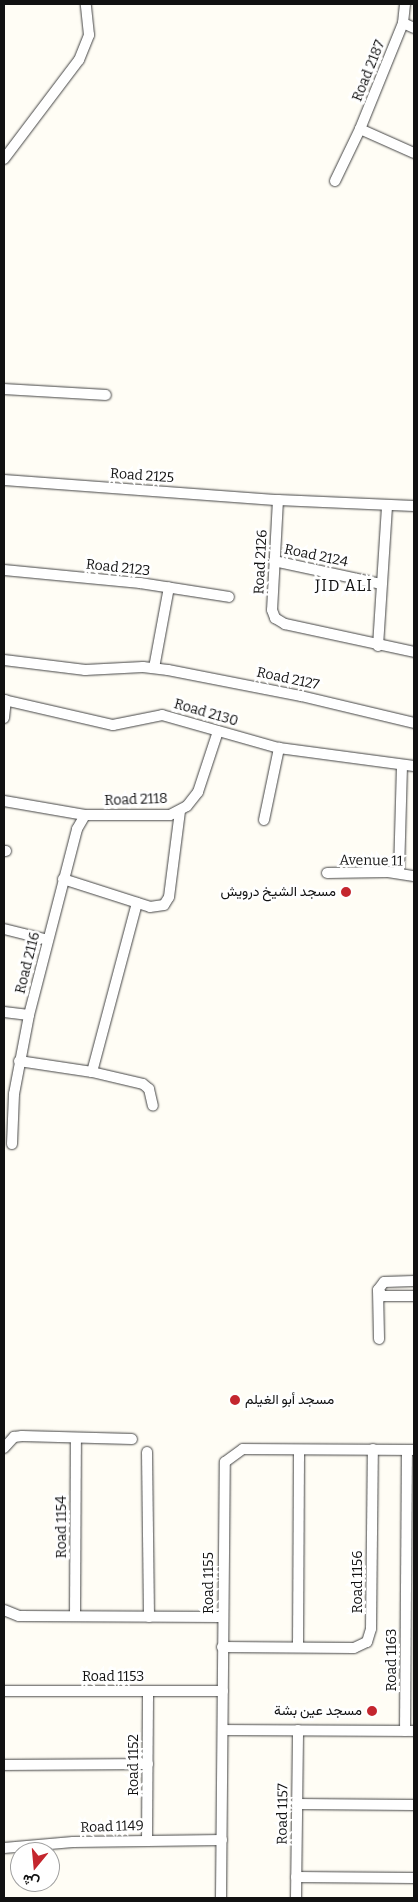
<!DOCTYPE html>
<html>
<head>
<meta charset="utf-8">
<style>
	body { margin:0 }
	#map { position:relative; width:418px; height:1902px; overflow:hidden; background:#fffdf5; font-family:Bitter,Vazirmatn,serif }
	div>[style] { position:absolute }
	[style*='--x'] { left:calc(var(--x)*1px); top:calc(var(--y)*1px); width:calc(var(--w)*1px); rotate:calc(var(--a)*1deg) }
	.roads { filter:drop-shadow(0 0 1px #444) drop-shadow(0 0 1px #444) }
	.minor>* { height:10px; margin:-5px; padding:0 5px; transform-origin:5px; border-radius:5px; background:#fff }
	.dots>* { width:14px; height:14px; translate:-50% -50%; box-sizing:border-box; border:2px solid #fff; border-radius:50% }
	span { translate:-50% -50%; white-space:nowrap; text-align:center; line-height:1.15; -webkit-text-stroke:5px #fff; paint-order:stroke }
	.street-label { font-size:14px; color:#111 }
	.poi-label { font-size:14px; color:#111 }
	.right { translate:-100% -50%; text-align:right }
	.left { translate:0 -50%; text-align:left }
	.quarter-label { font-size:16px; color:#111; letter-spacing:1px }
	.frame { position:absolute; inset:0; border:5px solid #111; pointer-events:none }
	.north { position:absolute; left:10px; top:1842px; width:50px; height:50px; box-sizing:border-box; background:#fff; border:1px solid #a0a0a0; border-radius:50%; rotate:197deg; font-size:14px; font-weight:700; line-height:20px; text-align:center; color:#111 }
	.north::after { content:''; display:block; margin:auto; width:18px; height:22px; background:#c4262e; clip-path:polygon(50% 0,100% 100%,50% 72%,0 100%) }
</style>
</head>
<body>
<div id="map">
	<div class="roads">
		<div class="minor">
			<div style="--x:403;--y:23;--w:12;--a:24"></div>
			<div style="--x:360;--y:129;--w:59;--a:24"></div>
			<div style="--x:4;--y:159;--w:124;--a:-52.9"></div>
			<div style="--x:79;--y:60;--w:27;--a:-68"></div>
			<div style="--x:89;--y:35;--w:31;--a:-96"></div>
			<div style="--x:335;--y:181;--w:58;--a:-64.3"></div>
			<div style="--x:360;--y:129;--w:114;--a:-67.9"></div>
			<div style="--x:403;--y:23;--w:19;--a:-84"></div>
			<div style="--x:4;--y:389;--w:102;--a:3.4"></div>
			<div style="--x:4;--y:480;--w:275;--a:4.2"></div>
			<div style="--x:278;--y:500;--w:136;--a:2.5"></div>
			<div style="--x:278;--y:500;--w:110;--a:93.1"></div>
			<div style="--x:272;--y:610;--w:9;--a:69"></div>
			<div style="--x:275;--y:618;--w:12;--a:31"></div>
			<div style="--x:285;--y:624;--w:132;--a:12.2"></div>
			<div style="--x:274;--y:561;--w:109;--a:12.1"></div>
			<div style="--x:4;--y:570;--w:137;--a:5.5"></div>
			<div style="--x:140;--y:583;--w:90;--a:8.9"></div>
			<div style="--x:378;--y:646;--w:141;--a:-86.3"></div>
			<div style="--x:4;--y:660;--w:82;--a:7"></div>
			<div style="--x:85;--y:670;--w:58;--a:-3"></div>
			<div style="--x:143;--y:667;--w:25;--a:7"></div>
			<div style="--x:168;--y:670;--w:136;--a:11.1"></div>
			<div style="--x:301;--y:696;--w:116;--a:13.4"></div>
			<div style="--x:154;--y:668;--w:82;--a:-79.5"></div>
			<div style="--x:4;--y:700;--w:112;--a:12.9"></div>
			<div style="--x:113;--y:725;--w:50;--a:-11.5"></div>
			<div style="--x:162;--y:715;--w:122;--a:15.8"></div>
			<div style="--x:279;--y:748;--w:136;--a:7.6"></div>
			<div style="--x:4;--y:718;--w:18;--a:-84"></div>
			<div style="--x:4;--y:801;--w:82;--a:9.8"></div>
			<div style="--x:85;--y:815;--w:85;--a:0"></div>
			<div style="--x:170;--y:815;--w:19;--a:-28"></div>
			<div style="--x:187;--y:806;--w:18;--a:-52"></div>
			<div style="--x:198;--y:792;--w:64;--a:-71.8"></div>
			<div style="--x:264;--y:820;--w:74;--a:-78.2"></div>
			<div style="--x:4;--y:851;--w:2;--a:0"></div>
			<div style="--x:327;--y:873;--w:61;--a:-0.9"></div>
			<div style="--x:388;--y:872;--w:26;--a:9"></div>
			<div style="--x:399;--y:873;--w:107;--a:-88.4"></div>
			<div style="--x:63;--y:879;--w:91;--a:17.8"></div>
			<div style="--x:150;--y:907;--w:14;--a:-8"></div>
			<div style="--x:164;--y:905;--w:9;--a:-58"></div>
			<div style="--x:169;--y:897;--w:87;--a:-82.7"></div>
			<div style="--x:4;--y:929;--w:45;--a:14"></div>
			<div style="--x:4;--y:1012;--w:25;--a:7"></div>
			<div style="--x:19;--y:1061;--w:74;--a:8.6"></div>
			<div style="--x:92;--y:1072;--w:52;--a:13.2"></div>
			<div style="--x:143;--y:1084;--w:8;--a:40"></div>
			<div style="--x:149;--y:1089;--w:17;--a:77"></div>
			<div style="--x:92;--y:1072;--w:175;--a:-75.1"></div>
			<div style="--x:12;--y:1144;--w:50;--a:-87.7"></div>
			<div style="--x:14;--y:1094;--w:80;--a:-79.2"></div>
			<div style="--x:29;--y:1015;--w:192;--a:-75.5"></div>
			<div style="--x:77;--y:829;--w:16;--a:-60"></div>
			<div style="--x:414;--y:1281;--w:30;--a:178"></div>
			<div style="--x:384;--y:1282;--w:10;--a:127"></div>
			<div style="--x:378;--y:1290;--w:8;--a:50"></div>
			<div style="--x:383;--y:1296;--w:31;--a:0"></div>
			<div style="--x:378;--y:1290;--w:49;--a:88.8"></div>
			<div style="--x:4;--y:1448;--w:15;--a:-48"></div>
			<div style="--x:14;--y:1437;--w:8;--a:-7"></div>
			<div style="--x:22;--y:1436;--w:110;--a:1.6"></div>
			<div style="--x:147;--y:1452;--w:165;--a:89.3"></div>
			<div style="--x:4;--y:1610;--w:16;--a:22"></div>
			<div style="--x:19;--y:1616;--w:203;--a:0.3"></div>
			<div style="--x:75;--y:1616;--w:178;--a:-89.7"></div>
			<div style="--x:222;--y:1647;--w:132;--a:0.4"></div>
			<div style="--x:354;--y:1648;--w:14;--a:-25"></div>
			<div style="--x:367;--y:1642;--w:14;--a:-73"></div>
			<div style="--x:371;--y:1629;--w:180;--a:-89.4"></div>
			<div style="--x:298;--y:1647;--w:197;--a:-89.7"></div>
			<div style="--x:4;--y:1691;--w:219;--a:0"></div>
			<div style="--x:223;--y:1730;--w:191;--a:0.3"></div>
			<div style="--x:405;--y:1731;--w:281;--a:-89.6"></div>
			<div style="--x:4;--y:1765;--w:144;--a:-0.4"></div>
			<div style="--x:297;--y:1804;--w:117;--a:0.5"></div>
			<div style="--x:147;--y:1840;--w:149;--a:-89.6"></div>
			<div style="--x:4;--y:1848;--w:69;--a:-5"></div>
			<div style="--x:73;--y:1842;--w:149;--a:-0.8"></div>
			<div style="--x:296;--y:1877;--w:118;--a:0.5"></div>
			<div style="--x:221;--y:1898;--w:436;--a:-89.5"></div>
			<div style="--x:225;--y:1462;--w:22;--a:-36"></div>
			<div style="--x:243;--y:1449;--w:171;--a:0.3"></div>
			<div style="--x:296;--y:1898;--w:168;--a:-89.3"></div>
		</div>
	</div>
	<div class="dots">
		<div style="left:346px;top:892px;background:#c4262e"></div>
		<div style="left:235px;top:1400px;background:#c4262e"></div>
		<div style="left:372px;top:1711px;background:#c4262e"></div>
	</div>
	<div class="street-label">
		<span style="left:369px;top:71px;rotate:-68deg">Road 2187</span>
		<span style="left:142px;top:476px;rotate:4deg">Road 2125</span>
		<span style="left:316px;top:556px;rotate:12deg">Road 2124</span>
		<span style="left:261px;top:562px;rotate:-87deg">Road 2126</span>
		<span style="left:118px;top:568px;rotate:6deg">Road 2123</span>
		<span style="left:288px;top:679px;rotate:12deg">Road 2127</span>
		<span style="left:206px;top:713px;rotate:16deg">Road 2130</span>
		<span style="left:136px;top:800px;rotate:-2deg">Road 2118</span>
		<span style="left:371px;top:861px;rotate:1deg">Avenue 11</span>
		<span style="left:28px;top:963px;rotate:-76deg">Road 2116</span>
		<span style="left:62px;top:1527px;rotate:-90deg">Road 1154</span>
		<span style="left:358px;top:1582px;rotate:-90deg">Road 1156</span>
		<span style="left:209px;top:1583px;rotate:-90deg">Road 1155</span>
		<span style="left:392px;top:1660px;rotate:-90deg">Road 1163</span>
		<span style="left:113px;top:1677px">Road 1153</span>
		<span style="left:134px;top:1765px;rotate:-90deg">Road 1152</span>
		<span style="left:283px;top:1814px;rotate:-89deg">Road 1157</span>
		<span style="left:112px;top:1827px;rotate:-2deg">Road 1149</span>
	</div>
	<div class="poi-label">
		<span class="right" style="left:336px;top:892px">مسجد الشيخ درويش</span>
		<span class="left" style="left:245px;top:1400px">مسجد أبو الغيلم</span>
		<span class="right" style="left:362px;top:1711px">مسجد عين بشة</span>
	</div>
	<div class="quarter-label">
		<span style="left:344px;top:586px">JID ALI</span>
	</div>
	<div class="frame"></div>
	<div class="north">ش</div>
</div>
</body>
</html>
